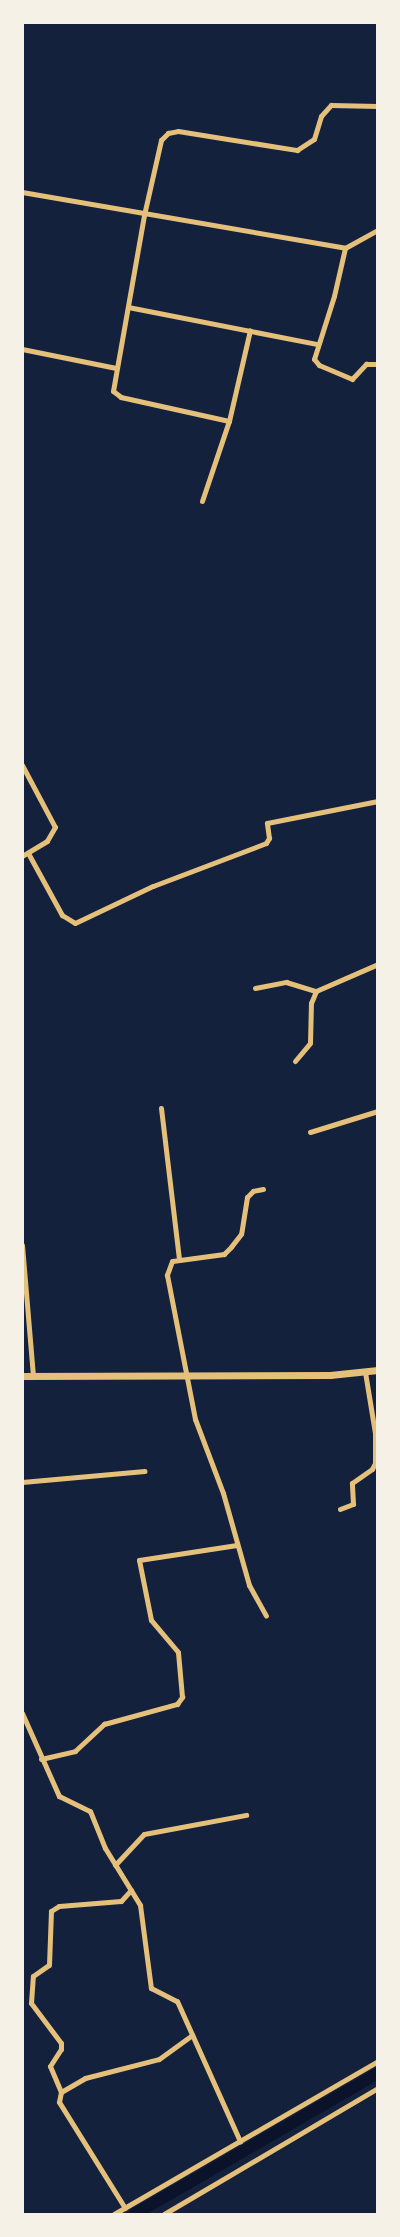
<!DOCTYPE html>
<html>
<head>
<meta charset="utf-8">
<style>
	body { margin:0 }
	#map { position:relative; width:400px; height:2237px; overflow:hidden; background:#14213d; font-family:"Golos Text",sans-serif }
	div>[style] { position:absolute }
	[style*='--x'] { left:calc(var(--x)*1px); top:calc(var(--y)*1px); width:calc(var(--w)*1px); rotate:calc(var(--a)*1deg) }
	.canal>* { height:12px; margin:-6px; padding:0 6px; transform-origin:6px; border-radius:6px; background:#0b132b }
	.minor>* { height:5px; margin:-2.5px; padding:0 2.5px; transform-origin:2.5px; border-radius:2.5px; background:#e5c07b }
	.secondary>* { height:7px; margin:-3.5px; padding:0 3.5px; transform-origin:3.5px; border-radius:3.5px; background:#e5c07b }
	span { translate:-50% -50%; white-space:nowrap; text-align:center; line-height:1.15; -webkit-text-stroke:5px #f6f1e7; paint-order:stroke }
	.frame { position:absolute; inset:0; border:24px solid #f6f1e7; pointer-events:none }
</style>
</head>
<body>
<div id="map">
	<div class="canal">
		<div style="--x:135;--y:2214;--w:281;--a:-30.1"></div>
	</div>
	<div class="minor">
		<div style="--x:22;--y:192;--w:328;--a:9.8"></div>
		<div style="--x:345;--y:248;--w:38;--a:-29"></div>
		<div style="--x:345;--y:248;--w:49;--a:102.9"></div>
		<div style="--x:334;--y:296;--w:66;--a:107.6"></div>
		<div style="--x:314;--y:359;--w:8;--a:50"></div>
		<div style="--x:319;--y:365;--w:36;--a:23"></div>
		<div style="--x:352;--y:379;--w:21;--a:-47"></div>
		<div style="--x:366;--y:364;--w:12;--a:0"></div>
		<div style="--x:128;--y:307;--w:193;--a:11.1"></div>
		<div style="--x:22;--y:349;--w:96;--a:11.4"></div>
		<div style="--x:229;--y:421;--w:111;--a:-167.5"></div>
		<div style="--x:121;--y:397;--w:10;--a:-143"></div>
		<div style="--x:113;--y:391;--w:179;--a:-80"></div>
		<div style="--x:144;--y:215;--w:77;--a:-77.2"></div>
		<div style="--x:161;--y:140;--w:10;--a:-45"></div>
		<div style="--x:168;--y:133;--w:10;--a:-11"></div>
		<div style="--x:178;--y:131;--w:121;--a:9.1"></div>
		<div style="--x:297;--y:150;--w:20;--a:-33"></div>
		<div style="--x:314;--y:139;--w:24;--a:-73"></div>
		<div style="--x:321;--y:116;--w:15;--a:-48"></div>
		<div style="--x:331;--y:105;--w:47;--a:1.2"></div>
		<div style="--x:202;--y:501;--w:84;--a:-71.4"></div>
		<div style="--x:229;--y:421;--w:93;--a:-77"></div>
		<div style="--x:22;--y:765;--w:70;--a:62"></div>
		<div style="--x:55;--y:827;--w:16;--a:120"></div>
		<div style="--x:47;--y:841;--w:29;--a:149"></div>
		<div style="--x:28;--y:853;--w:71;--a:61.3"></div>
		<div style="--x:62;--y:915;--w:15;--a:32"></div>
		<div style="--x:75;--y:923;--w:86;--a:-25.4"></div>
		<div style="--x:153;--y:886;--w:121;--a:-20.8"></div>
		<div style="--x:266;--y:843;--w:6;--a:-59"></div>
		<div style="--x:269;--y:838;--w:15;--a:-98"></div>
		<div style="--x:267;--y:823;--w:113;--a:-11.2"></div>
		<div style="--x:255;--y:988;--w:32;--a:-11"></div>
		<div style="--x:286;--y:982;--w:31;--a:17"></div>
		<div style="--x:295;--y:1061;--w:23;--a:-50"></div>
		<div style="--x:310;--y:1043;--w:40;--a:-88.6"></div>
		<div style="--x:311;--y:1003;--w:13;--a:-67"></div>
		<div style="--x:316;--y:991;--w:68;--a:-23.5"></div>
		<div style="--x:161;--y:1108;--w:153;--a:83.2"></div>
		<div style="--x:310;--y:1132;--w:71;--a:-17.2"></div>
		<div style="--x:263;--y:1189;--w:10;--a:169"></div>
		<div style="--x:253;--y:1191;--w:8;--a:135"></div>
		<div style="--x:247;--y:1197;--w:37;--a:99"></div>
		<div style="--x:241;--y:1234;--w:16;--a:128"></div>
		<div style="--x:231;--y:1247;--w:10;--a:135"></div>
		<div style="--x:224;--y:1254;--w:52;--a:172.3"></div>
		<div style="--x:172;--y:1261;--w:15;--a:110"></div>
		<div style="--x:167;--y:1275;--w:147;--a:79"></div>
		<div style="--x:195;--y:1419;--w:79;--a:69.3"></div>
		<div style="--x:223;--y:1493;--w:96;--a:74.2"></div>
		<div style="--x:249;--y:1585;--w:35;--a:61"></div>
		<div style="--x:22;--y:1245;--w:131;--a:85.2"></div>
		<div style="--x:22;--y:1482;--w:123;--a:-5.1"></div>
		<div style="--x:340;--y:1509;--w:14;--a:-21"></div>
		<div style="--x:353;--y:1504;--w:21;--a:-93"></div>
		<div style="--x:352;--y:1483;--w:24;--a:-35"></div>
		<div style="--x:372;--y:1469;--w:7;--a:-63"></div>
		<div style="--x:375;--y:1463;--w:30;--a:-90"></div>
		<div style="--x:375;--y:1433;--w:62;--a:-99.3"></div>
		<div style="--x:22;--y:1713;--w:91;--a:66"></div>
		<div style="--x:59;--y:1796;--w:34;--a:26"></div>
		<div style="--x:90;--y:1811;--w:40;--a:68"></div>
		<div style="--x:105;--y:1848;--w:67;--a:58.4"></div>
		<div style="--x:140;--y:1905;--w:84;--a:82.5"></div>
		<div style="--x:151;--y:1988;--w:29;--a:27"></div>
		<div style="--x:177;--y:2001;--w:154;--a:65.8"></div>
		<div style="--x:41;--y:1759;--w:35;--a:-13"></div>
		<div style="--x:75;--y:1751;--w:40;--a:-43"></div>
		<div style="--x:104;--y:1724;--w:76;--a:-15.3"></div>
		<div style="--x:177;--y:1704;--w:9;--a:-54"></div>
		<div style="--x:182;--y:1697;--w:45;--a:-95.1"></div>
		<div style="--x:178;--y:1652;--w:42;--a:-130.2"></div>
		<div style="--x:151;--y:1620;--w:61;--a:-101.3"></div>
		<div style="--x:139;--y:1560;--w:99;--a:-8.7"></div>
		<div style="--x:115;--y:1865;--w:42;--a:-46.9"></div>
		<div style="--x:144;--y:1834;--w:104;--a:-10.6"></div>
		<div style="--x:61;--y:2092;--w:28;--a:-113"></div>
		<div style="--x:50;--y:2066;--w:20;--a:-57"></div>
		<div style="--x:61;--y:2049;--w:6;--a:-90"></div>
		<div style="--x:61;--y:2043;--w:50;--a:-126.9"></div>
		<div style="--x:31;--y:2003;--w:27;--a:-86"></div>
		<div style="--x:33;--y:1976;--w:19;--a:-35"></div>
		<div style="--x:49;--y:1965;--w:54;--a:-87.9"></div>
		<div style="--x:51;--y:1911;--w:9;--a:-32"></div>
		<div style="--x:59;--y:1906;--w:62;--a:-4.6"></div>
		<div style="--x:121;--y:1901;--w:15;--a:-48"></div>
		<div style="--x:125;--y:2208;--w:125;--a:-121.9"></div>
		<div style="--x:59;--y:2102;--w:10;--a:-79"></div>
		<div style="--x:61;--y:2092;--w:28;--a:-30"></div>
		<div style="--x:85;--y:2078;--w:76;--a:-14.4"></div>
		<div style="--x:159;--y:2059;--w:41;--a:-36"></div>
		<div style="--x:114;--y:2214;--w:305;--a:-30.1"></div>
		<div style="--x:164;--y:2214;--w:248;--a:-30.5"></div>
	</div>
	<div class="secondary">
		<div style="--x:22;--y:1376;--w:308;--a:-0.2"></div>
		<div style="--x:330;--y:1375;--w:48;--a:-5.9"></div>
	</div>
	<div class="frame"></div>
</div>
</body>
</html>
